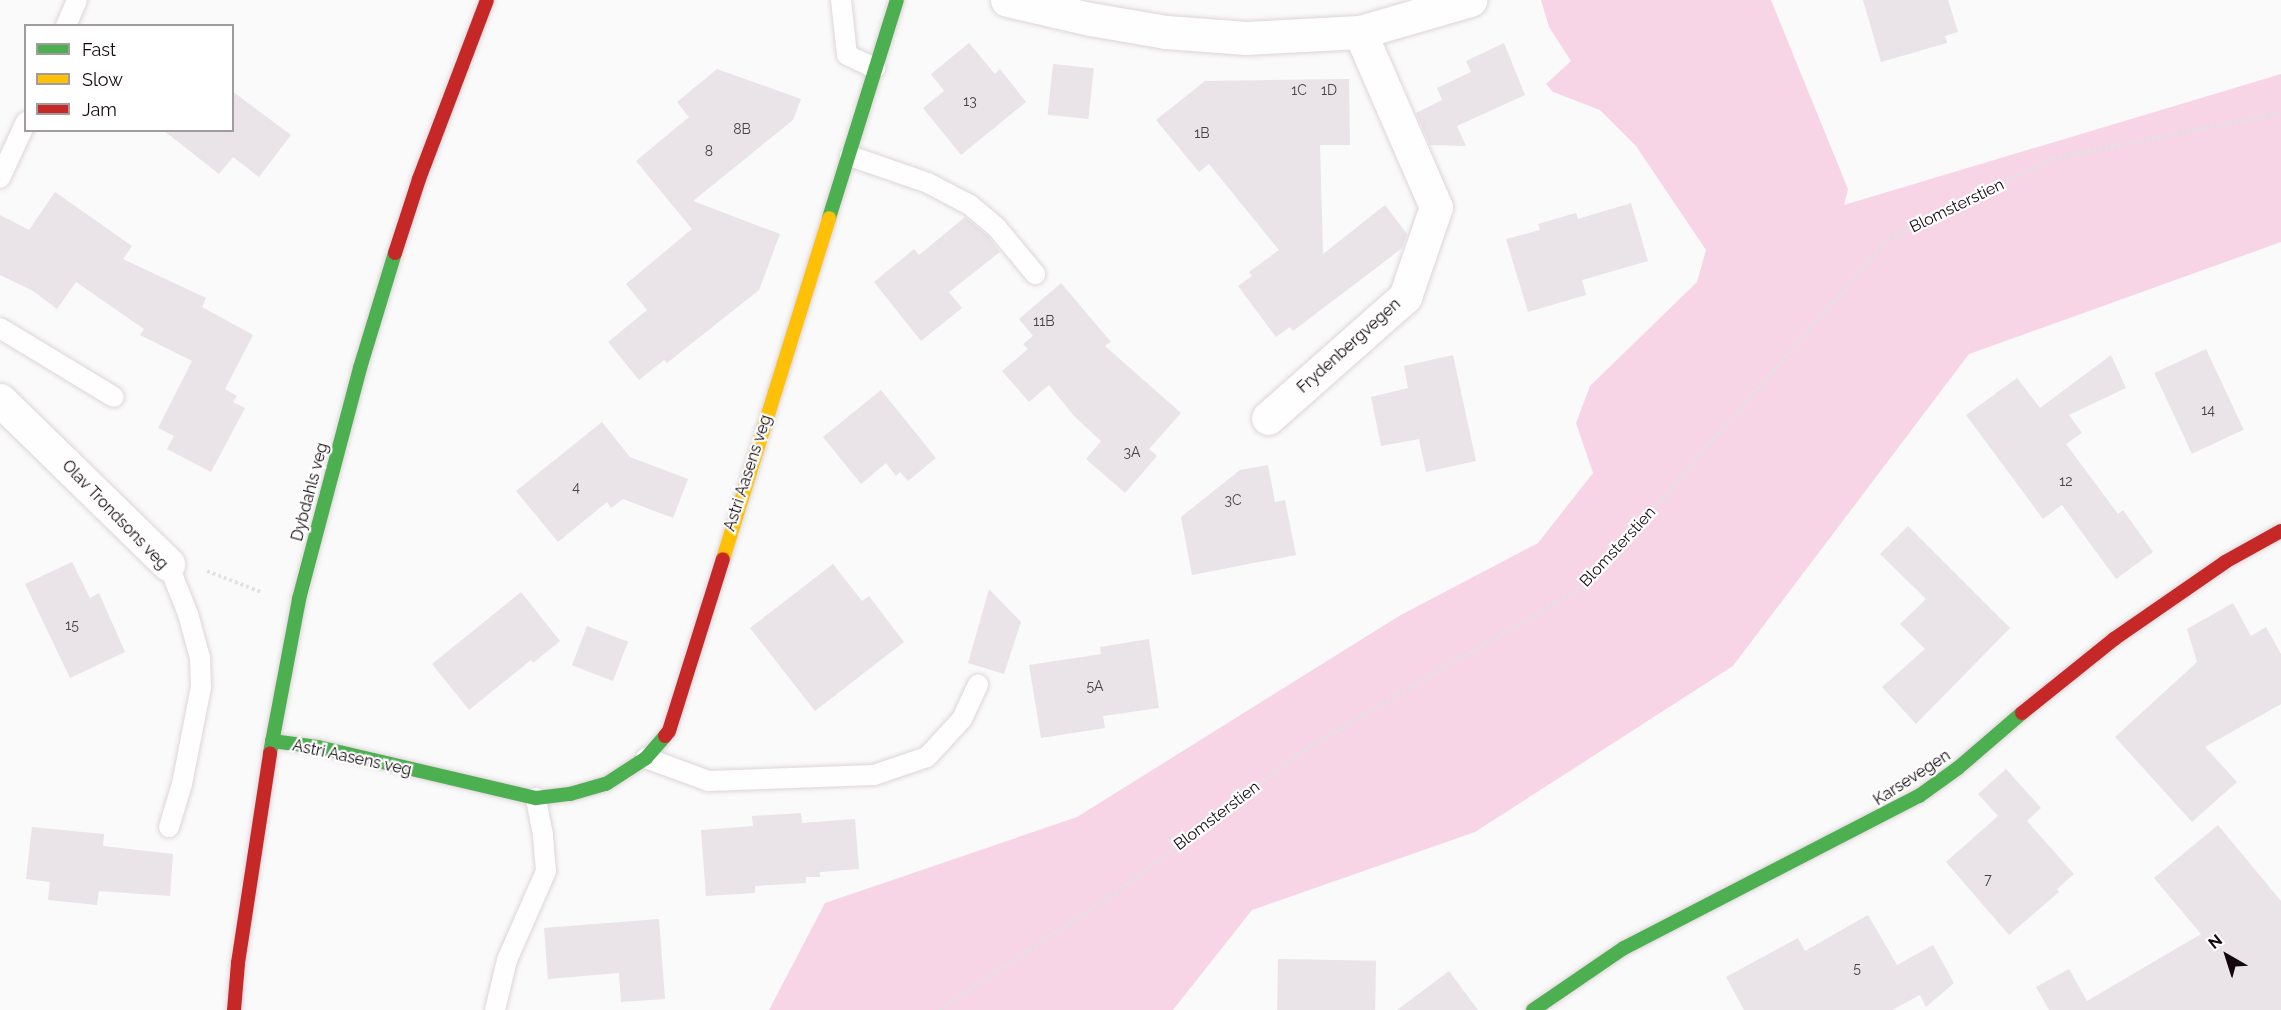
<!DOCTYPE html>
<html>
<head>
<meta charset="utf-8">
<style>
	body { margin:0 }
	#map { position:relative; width:2281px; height:1010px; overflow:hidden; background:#fafafa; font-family:Raleway,sans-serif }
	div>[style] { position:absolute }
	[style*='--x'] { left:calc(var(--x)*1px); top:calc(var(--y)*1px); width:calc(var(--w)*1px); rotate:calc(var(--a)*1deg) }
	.green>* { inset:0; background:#f8d5e6 }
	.building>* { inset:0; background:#eae3e7; transform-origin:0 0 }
	.path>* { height:4px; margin-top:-2px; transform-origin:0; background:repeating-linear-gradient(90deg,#e3e2e3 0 3px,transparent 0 6px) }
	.roads { filter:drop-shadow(0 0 2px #ddd4d9) drop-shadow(0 0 2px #ddd4d9) }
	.lane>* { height:20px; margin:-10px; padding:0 10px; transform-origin:10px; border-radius:10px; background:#fefefe }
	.street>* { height:33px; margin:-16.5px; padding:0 16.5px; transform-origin:16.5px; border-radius:16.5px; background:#fefefe }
	.fast>* { height:14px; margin:-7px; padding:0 7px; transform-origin:7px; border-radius:7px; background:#4caf50 }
	.slow>* { height:14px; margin:-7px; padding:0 7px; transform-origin:7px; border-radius:7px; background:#ffc107 }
	.jam>* { height:14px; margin:-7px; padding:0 7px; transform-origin:7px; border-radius:7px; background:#c62828 }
	span { translate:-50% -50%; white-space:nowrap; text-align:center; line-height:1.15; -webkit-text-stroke:4.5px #fff; paint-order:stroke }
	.number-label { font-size:14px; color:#4b4046 }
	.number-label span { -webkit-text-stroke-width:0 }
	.street-label { font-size:16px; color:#13070d }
	.legend { position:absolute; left:24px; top:24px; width:210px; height:108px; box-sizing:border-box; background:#fff; border:2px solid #a19c9e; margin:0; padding:8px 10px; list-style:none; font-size:18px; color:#13070d }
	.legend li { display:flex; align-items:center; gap:12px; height:30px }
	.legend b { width:30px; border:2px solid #a19c9e }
	.north { position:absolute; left:2197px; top:926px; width:60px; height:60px; -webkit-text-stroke:4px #fff; paint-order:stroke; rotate:321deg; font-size:16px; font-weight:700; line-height:24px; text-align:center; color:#13070d }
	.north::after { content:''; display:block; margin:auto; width:21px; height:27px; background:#13070d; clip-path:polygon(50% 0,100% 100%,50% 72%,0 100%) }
</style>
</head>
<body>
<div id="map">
	<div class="green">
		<div style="clip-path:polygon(1541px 0,1771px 0,1848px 189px,1844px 205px,2281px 74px,2281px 242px,1969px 354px,1733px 666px,1475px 832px,1252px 910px,1173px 1010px,769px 1010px,825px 903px,1077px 817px,1399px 616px,1538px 543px,1593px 473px,1576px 423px,1590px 386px,1697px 282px,1706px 250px,1636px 146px,1600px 110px,1553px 92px,1546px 84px,1571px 61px,1549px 27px)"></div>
	</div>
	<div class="building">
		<div style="clip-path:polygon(1863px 0,1948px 0,1958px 32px,1945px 36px,1947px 43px,1881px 62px)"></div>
		<div style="clip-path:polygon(969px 43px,995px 74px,1000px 69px,1026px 102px,961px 155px,923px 108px,944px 91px,931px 74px)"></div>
		<div style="clip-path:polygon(1504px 43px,1525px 95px,1457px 126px,1466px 146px,1430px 145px,1416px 113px,1442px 100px,1437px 88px,1471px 72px,1466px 61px)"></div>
		<div style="left:1053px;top:64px;width:41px;height:51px;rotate:6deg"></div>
		<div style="clip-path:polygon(717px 69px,801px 99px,793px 120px,693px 201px,780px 234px,759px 290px,667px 363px,664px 360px,639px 380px,608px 342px,647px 310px,626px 284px,692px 229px,636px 161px,689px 117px,677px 102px)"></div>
		<div style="clip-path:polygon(1349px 79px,1350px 145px,1320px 145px,1323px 254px,1385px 205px,1407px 234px,1402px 248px,1367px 275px,1293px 331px,1290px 327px,1276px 337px,1238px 286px,1252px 276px,1249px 272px,1279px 250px,1209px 164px,1199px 172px,1156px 120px,1205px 81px)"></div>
		<div style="clip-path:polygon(232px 91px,291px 135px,259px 177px,233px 157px,219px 174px,163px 130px,232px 130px)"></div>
		<div style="clip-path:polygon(55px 192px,132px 246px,123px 259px,206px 298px,202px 307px,253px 335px,225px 389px,237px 396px,233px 402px,245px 408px,211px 472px,167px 449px,174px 436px,158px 428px,192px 361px,140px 335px,144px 329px,76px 282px,57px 309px,33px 291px,0 275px,0 215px,29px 230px)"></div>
		<div style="clip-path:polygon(1631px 203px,1648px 261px,1582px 280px,1586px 295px,1528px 312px,1506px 239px,1540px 230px,1538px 224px,1576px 213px,1578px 219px)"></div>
		<div style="clip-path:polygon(965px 217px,987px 235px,1000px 252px,949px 292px,962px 308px,921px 341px,874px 282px,914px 249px,919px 255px)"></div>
		<div style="clip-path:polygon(1061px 283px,1111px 342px,1105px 346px,1181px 413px,1149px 449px,1157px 456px,1125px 493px,1086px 459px,1101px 441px,1074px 416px,1049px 385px,1029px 402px,1002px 371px,1028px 349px,1023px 344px,1033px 336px,1019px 319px)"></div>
		<div style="left:2206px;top:349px;width:89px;height:57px;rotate:65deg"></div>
		<div style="clip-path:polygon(1453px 355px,1476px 461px,1426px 472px,1419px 439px,1381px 446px,1371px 397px,1408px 388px,1404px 366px)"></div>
		<div style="clip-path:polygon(2111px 355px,2126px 388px,2069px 415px,2082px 433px,2066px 444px,2118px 514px,2123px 510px,2153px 552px,2116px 579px,2062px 505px,2043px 519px,1966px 415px,2017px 378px,2040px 408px)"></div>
		<div style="clip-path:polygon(881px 390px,936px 458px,908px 481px,900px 472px,896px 476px,886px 463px,861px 484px,823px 437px)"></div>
		<div style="clip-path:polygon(602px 422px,630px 457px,688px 479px,673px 518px,623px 499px,611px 508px,607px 502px,558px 542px,516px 491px)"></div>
		<div style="clip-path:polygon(1268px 465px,1275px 502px,1285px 500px,1296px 555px,1192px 575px,1181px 517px,1240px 470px)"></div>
		<div style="clip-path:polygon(1908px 526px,2010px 628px,1916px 724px,1882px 687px,1925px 649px,1900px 624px,1926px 599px,1880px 554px)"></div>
		<div style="clip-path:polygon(72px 562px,90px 598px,99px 593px,125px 652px,70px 678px,25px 584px)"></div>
		<div style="clip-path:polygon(833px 564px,862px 601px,869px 596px,904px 642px,815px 711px,750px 628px)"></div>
		<div style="clip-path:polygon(989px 589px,1021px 622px,1004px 674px,968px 663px)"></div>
		<div style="clip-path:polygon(521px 592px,560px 641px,533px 663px,531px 660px,469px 710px,432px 664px)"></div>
		<div style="clip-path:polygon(2233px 603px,2251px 636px,2266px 627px,2281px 654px,2281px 704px,2205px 747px,2237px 782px,2192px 822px,2115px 737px,2197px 662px,2187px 629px)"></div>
		<div style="left:587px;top:626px;width:44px;height:42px;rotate:21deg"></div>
		<div style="clip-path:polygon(1149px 639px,1159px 708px,1103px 716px,1105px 728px,1041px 738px,1029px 665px,1101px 654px,1100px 647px)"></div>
		<div style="clip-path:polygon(2006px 769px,2041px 808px,2027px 821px,2074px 874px,2057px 889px,2059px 892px,2009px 935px,1946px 862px,1998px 816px,1978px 794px)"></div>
		<div style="clip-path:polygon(801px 813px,802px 823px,855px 819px,859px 869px,820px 872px,820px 877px,806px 877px,806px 883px,755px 886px,755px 893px,706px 896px,701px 830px,753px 826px,752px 816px)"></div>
		<div style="clip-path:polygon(2218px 825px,2281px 901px,2281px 1010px,2049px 1010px,2036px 987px,2069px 969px,2087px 1001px,2201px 934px,2154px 878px)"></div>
		<div style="clip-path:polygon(32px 827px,104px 834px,103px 846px,173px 854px,170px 896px,99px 891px,97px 905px,48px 900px,50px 882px,26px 879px)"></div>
		<div style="clip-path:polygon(1868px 915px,1897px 965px,1933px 945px,1954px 983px,1926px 1007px,1920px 995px,1892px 1010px,1744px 1010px,1726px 977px,1798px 938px,1805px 951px)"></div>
		<div style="clip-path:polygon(659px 919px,665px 999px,621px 1002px,619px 973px,548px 979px,544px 928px)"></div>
		<div style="left:1278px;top:959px;width:98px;height:51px;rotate:1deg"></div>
		<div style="clip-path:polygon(1449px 971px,1478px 1010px,1397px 1010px)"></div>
	</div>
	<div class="path">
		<div style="--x:207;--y:571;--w:58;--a:21.3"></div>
		<div style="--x:939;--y:1010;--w:212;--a:-33.5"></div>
		<div style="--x:1116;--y:893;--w:236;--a:-37.3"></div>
		<div style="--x:1304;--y:750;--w:329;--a:-30.3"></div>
		<div style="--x:1588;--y:584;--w:457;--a:-49"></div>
		<div style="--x:1888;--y:239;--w:182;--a:-26"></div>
		<div style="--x:2052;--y:159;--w:234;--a:-11.4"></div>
	</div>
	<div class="roads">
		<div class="lane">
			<div style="--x:841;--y:0;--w:55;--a:83.8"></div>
			<div style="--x:847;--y:55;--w:31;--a:25"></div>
			<div style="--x:66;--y:26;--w:28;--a:-67"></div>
			<div style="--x:850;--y:156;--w:83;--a:19.1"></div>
			<div style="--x:928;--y:183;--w:47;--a:27.6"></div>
			<div style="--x:970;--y:205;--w:35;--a:40"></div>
			<div style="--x:997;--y:228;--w:60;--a:50.4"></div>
			<div style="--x:0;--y:178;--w:62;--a:-65.1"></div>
			<div style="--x:0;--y:328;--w:133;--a:31.2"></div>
			<div style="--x:168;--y:564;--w:54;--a:68.2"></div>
			<div style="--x:188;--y:614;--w:46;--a:74.7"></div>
			<div style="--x:200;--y:658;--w:29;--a:88"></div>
			<div style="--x:201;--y:687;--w:99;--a:101.1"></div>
			<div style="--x:182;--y:784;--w:45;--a:106.8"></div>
			<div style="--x:646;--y:758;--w:67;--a:20.1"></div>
			<div style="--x:709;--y:781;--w:165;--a:-2.1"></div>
			<div style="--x:874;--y:775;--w:56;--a:-18.8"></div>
			<div style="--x:927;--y:757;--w:52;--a:-47.4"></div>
			<div style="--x:962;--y:719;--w:38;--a:-65"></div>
			<div style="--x:495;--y:1010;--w:51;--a:-76.5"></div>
			<div style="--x:507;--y:960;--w:97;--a:-66.3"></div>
			<div style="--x:546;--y:871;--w:36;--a:-95"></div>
			<div style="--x:543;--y:835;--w:38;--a:-101"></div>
		</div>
		<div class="street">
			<div style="--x:1007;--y:0;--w:85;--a:12.9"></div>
			<div style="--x:1090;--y:19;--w:77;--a:9.7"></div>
			<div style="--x:1166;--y:32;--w:80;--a:4.3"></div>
			<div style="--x:1246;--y:38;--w:114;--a:-3"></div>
			<div style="--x:1360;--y:32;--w:115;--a:-16.2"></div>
			<div style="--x:0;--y:400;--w:235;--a:44.3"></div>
			<div style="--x:1268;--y:418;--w:183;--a:-41.5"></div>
			<div style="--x:1405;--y:297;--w:95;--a:-71"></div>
			<div style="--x:1436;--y:207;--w:191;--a:-113.5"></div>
		</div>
		<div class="fast">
			<div style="--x:829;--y:218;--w:228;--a:-72.7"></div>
			<div style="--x:272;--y:741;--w:46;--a:7.4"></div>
			<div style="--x:318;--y:747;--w:224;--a:13.2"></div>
			<div style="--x:536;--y:798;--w:34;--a:-7"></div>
			<div style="--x:570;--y:794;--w:37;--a:-16"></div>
			<div style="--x:606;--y:784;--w:48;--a:-33"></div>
			<div style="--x:646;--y:758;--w:29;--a:-49"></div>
			<div style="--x:270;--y:753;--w:157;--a:-79.3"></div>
			<div style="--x:299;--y:599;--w:239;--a:-75.2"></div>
			<div style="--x:360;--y:368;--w:120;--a:-73.1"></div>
			<div style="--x:1533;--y:1010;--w:110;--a:-34.3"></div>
			<div style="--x:1624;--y:948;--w:332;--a:-27.3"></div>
			<div style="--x:1919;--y:796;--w:48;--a:-35.7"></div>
			<div style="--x:1958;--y:768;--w:84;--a:-40.7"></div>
		</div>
		<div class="slow">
			<div style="--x:723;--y:559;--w:357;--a:-72.7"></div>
		</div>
		<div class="jam">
			<div style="--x:395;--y:253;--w:78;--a:-72"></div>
			<div style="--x:419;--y:179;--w:191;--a:-69.2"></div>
			<div style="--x:2022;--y:713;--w:118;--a:-38.8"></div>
			<div style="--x:2114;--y:639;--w:135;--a:-34.7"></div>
			<div style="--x:2225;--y:562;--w:64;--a:-29"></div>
			<div style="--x:665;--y:736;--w:6;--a:-51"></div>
			<div style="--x:669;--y:731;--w:180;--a:-72.6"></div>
			<div style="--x:234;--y:1010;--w:47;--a:-85.1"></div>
			<div style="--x:238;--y:963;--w:212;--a:-81.3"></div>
		</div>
	</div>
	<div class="number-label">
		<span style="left:1299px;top:90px">1C</span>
		<span style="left:1329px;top:90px">1D</span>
		<span style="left:970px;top:101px">13</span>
		<span style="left:742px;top:129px">8B</span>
		<span style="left:1202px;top:133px">1B</span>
		<span style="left:709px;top:151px">8</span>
		<span style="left:1044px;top:321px">11B</span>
		<span style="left:2208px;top:410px">14</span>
		<span style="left:1132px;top:452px">3A</span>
		<span style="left:2066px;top:481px">12</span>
		<span style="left:576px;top:487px">4</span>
		<span style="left:1233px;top:500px">3C</span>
		<span style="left:72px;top:625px">15</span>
		<span style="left:1095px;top:686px">5A</span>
		<span style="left:1988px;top:879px">7</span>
		<span style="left:1857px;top:968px">5</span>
	</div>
	<div class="street-label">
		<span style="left:1957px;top:206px;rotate:-26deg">Blomsterstien</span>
		<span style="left:1349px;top:346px;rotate:-42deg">Frydenbergvegen</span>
		<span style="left:748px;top:473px;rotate:-72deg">Astri Aasens veg</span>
		<span style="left:310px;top:492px;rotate:-75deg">Dybdahls veg</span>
		<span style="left:115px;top:515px;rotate:46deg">Olav Trondsons veg</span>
		<span style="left:1618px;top:547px;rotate:-47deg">Blomsterstien</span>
		<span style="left:352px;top:758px;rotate:12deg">Astri Aasens veg</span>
		<span style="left:1912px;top:778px;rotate:-33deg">Karsevegen</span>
		<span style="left:1217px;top:816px;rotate:-37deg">Blomsterstien</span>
	</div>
	<ul class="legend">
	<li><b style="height:8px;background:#4caf50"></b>Fast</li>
	<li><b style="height:8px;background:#ffc107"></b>Slow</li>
	<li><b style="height:8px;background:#c62828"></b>Jam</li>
	</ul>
	<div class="north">N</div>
</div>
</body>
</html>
